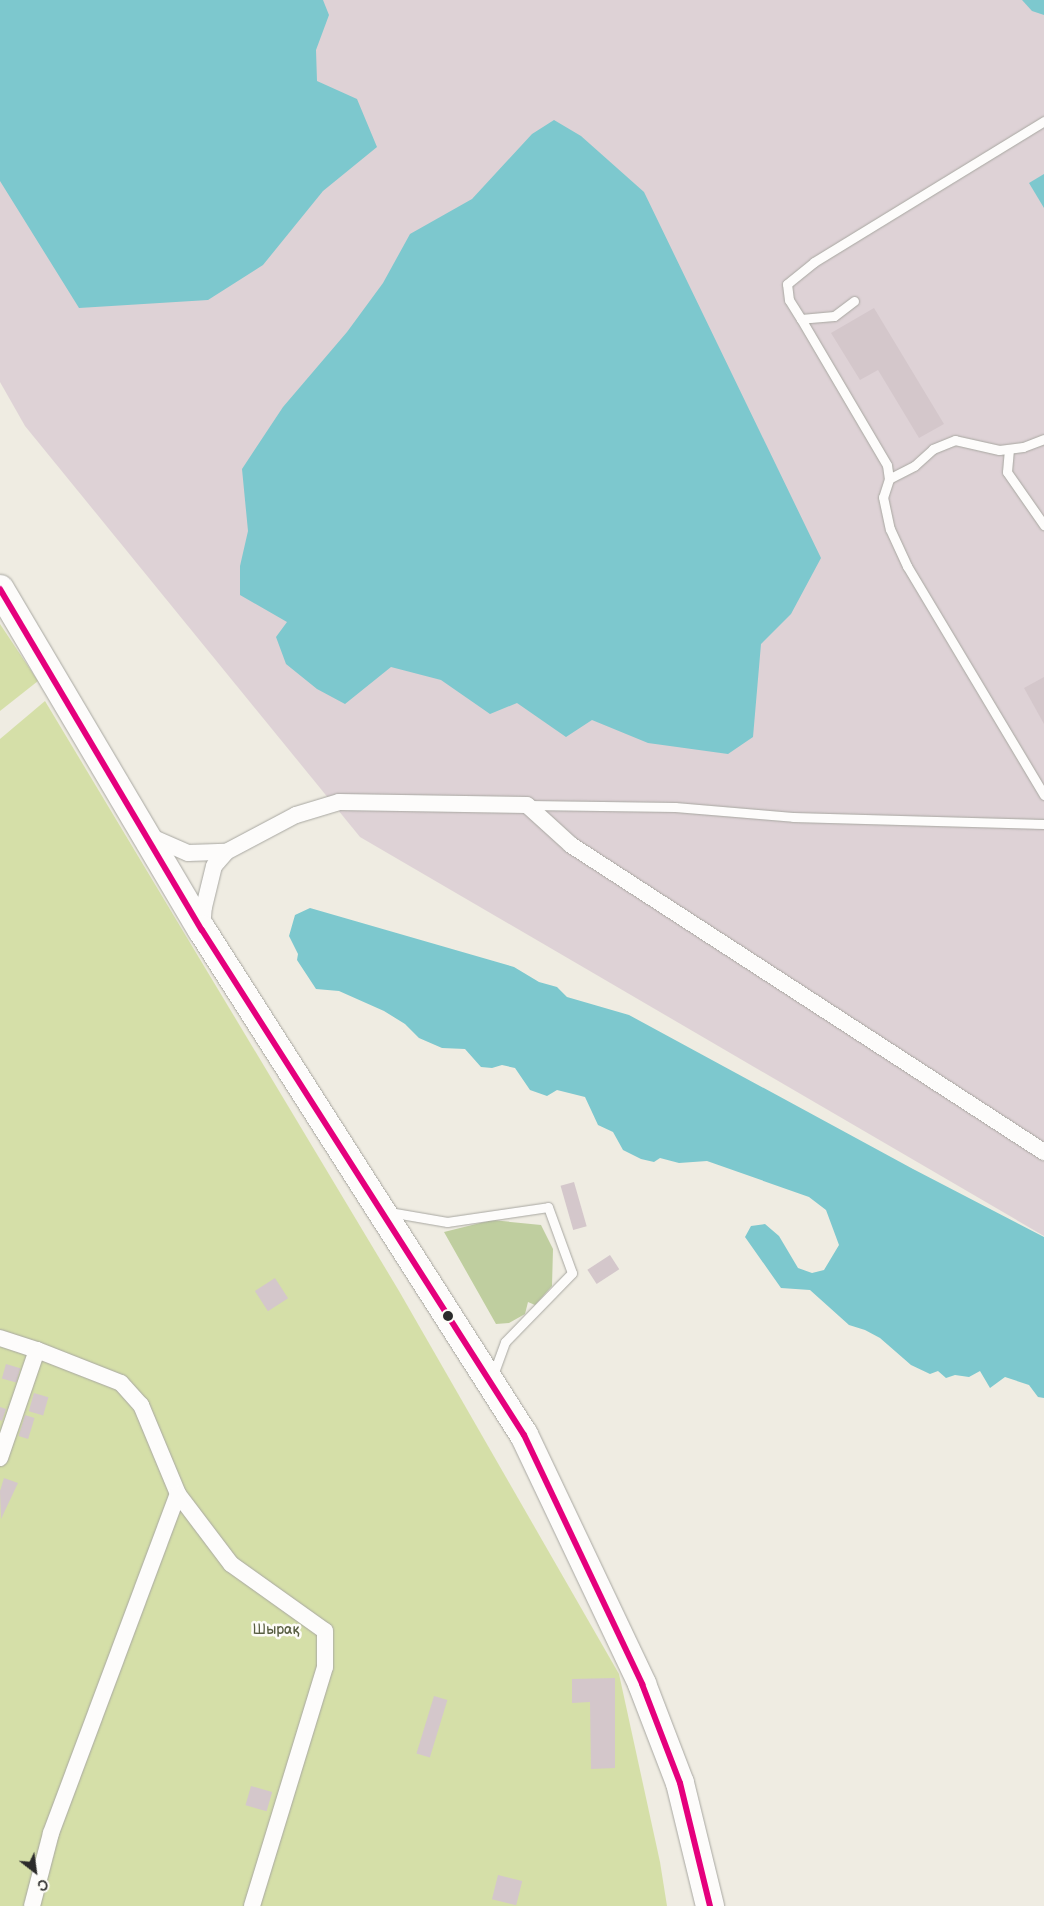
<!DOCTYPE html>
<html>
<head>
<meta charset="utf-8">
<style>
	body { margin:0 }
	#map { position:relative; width:1044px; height:1906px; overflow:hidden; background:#efece2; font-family:"Balsamiq Sans",sans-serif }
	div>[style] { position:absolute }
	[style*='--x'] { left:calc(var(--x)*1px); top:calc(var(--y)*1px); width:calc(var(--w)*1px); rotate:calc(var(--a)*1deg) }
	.industrial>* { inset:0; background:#ded2d6 }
	.green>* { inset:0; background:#d5dfa8 }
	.forest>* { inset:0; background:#bfce9f }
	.water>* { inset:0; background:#7dc8ce }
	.building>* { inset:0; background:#d4c7cb; transform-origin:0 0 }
	.roads { filter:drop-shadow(0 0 1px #a8a7a1) drop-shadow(0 0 1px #a8a7a1) }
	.lane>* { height:9px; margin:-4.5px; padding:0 4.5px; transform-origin:4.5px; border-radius:4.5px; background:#fdfcfb }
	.street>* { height:16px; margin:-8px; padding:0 8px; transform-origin:8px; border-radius:8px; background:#fdfcfb }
	.highway>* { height:28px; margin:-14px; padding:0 14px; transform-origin:14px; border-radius:14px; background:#fdfcfb }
	.bus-1>* { height:6px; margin:-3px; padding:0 3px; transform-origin:3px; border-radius:3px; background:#e5007d }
	.dots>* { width:14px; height:14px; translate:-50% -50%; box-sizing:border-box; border:2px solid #fdfcf7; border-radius:50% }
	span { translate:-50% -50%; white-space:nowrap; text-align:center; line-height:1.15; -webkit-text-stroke:5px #fdfcf7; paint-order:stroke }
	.park-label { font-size:14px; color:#585e42 }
	.north { position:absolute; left:10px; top:1846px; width:50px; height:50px; -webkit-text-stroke:4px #fdfcf7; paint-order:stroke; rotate:150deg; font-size:14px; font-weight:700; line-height:20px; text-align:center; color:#2b2b2b }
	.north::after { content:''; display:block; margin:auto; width:18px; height:22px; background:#2b2b2b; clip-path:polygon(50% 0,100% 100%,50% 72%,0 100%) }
</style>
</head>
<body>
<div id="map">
	<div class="industrial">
		<div style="clip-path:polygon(0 0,1044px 0,1044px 1236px,360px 837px,25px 426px,0 382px)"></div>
	</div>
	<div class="green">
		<div style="clip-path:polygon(0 624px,38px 681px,0 711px)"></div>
		<div style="clip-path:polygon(45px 701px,399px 1291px,619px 1674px,660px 1862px,667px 1906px,0 1906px,0 739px)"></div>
	</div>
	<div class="forest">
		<div style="clip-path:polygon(492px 1220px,541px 1225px,553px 1249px,552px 1286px,535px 1305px,528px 1302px,525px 1314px,509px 1323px,496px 1324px,444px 1232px)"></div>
	</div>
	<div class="water">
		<div style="clip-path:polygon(0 0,323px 0,329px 15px,316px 50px,317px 81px,357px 99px,377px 147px,323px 191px,263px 265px,208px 300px,79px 308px,0 181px)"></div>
		<div style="clip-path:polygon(1022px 0,1044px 0,1044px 15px,1032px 11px)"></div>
		<div style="clip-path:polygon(554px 120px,581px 136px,644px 192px,821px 558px,791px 614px,761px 644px,753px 737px,728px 754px,648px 743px,592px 720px,566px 737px,517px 703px,490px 714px,441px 680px,391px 667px,345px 704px,317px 689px,286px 664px,276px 637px,287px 622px,240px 595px,240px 566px,248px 531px,242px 469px,283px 407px,347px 332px,383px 283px,410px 234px,472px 199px,532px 134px)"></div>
		<div style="clip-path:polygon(1044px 174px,1044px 208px,1029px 183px)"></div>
		<div style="clip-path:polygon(310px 908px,514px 967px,539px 982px,557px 987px,567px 997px,629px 1015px,913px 1169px,1044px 1237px,1044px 1398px,1038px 1397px,1029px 1385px,1005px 1377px,990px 1388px,980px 1371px,969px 1377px,955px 1375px,946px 1378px,938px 1371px,930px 1374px,911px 1365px,880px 1338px,865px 1330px,849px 1325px,810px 1290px,781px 1288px,745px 1237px,751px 1226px,765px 1224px,779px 1236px,798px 1268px,812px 1273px,824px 1270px,839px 1245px,826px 1210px,809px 1197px,707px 1161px,679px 1163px,660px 1158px,654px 1162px,641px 1159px,623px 1150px,613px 1132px,598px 1125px,585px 1097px,557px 1090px,547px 1096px,530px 1090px,515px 1068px,502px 1065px,492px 1068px,481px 1067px,465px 1049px,442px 1048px,419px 1038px,405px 1024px,384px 1011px,339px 991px,316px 989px,297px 960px,298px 954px,289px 936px,295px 915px)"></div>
	</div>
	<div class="building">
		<div style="clip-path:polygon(874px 308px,944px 424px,919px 438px,878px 370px,860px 380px,831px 333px)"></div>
		<div style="clip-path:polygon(1044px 677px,1044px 724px,1024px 688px)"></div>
		<div style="left:574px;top:1182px;width:46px;height:14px;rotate:74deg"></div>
		<div style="left:610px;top:1255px;width:17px;height:27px;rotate:57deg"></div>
		<div style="left:275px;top:1278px;width:24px;height:24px;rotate:57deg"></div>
		<div style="left:6px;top:1364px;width:15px;height:15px;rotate:16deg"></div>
		<div style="left:34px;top:1393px;width:15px;height:19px;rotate:16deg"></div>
		<div style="clip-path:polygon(0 1407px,6px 1409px,2px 1421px,0 1420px)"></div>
		<div style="left:25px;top:1415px;width:10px;height:22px;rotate:17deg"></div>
		<div style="clip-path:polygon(4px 1478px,18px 1483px,1px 1519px,0 1491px)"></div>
		<div style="clip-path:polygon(615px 1678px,615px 1768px,591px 1769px,590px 1702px,572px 1703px,572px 1679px)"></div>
		<div style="left:434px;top:1696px;width:14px;height:60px;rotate:17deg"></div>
		<div style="left:251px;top:1786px;width:22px;height:20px;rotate:16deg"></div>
		<div style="left:498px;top:1875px;width:25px;height:25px;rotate:14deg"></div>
	</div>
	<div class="roads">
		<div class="lane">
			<div style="--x:854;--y:301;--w:25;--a:143"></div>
			<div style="--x:834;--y:316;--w:33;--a:175"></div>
			<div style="--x:801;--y:319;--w:22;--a:-122"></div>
			<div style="--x:789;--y:300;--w:16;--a:-97"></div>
			<div style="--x:787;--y:284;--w:35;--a:-39"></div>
			<div style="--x:814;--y:262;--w:270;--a:-31.5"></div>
			<div style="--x:801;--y:319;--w:169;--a:59.5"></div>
			<div style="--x:887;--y:465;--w:14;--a:82"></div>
			<div style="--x:1044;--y:439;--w:22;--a:159"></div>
			<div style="--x:1023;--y:447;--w:24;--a:173"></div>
			<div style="--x:999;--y:450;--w:45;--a:-167.2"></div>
			<div style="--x:955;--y:440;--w:24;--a:158"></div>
			<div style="--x:933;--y:449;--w:25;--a:138"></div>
			<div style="--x:914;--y:466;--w:28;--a:153"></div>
			<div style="--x:889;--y:479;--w:19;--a:108"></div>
			<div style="--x:883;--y:497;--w:33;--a:78"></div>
			<div style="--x:890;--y:529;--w:41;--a:65.3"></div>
			<div style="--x:907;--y:566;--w:267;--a:59.1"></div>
			<div style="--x:1009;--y:449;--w:23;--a:95"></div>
			<div style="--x:1007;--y:472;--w:65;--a:55.1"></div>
			<div style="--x:528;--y:805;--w:147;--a:0.8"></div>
			<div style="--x:675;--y:807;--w:118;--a:4.8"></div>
			<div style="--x:793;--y:817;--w:251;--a:1.6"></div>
			<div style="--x:389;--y:1212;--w:59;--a:9.8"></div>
			<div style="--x:447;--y:1222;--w:102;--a:-8.4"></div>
			<div style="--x:548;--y:1207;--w:70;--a:70"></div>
			<div style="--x:572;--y:1273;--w:96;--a:134.2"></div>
			<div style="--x:505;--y:1342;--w:37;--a:110"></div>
		</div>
		<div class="street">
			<div style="--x:147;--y:835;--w:45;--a:23.7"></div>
			<div style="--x:188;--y:853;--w:38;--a:-2"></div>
			<div style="--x:202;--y:928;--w:21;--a:-85"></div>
			<div style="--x:204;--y:907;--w:42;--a:-76.3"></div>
			<div style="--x:214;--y:866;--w:18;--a:-49"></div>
			<div style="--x:226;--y:852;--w:79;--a:-27.9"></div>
			<div style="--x:296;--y:815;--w:45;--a:-16.8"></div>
			<div style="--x:339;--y:802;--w:188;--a:0.9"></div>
			<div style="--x:527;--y:805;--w:59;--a:42.3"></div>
			<div style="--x:571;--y:845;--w:564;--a:32.99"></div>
			<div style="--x:0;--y:1338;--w:39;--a:18"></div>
			<div style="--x:37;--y:1350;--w:90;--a:21.4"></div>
			<div style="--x:121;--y:1383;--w:30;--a:48"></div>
			<div style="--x:141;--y:1405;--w:96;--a:67.4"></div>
			<div style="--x:178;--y:1494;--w:88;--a:52.9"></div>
			<div style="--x:231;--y:1564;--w:115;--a:35.5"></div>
			<div style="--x:325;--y:1631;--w:36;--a:90"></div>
			<div style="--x:325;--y:1667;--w:250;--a:107"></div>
			<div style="--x:0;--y:1458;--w:114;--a:-71.1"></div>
			<div style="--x:32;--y:1906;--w:75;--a:-75.4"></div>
			<div style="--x:51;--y:1833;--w:362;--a:-69.5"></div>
		</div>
		<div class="highway">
			<div style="--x:0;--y:589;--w:396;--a:59.4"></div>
			<div style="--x:202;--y:930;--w:599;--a:57.48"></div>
			<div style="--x:524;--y:1435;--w:276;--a:64.6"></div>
			<div style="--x:642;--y:1684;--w:106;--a:69"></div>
			<div style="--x:680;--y:1783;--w:127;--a:76.3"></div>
		</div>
	</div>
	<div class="bus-1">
		<div style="--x:0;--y:589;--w:396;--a:59.4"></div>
		<div style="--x:202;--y:930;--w:599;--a:57.48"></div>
		<div style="--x:524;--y:1435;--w:276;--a:64.6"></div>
		<div style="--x:642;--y:1684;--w:106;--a:69"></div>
		<div style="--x:680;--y:1783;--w:127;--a:76.3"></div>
	</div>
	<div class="dots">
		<div style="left:448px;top:1316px;background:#2b2b2b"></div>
	</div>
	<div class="park-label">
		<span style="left:276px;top:1630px">Шырақ</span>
	</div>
	<div class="north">С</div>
</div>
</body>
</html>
